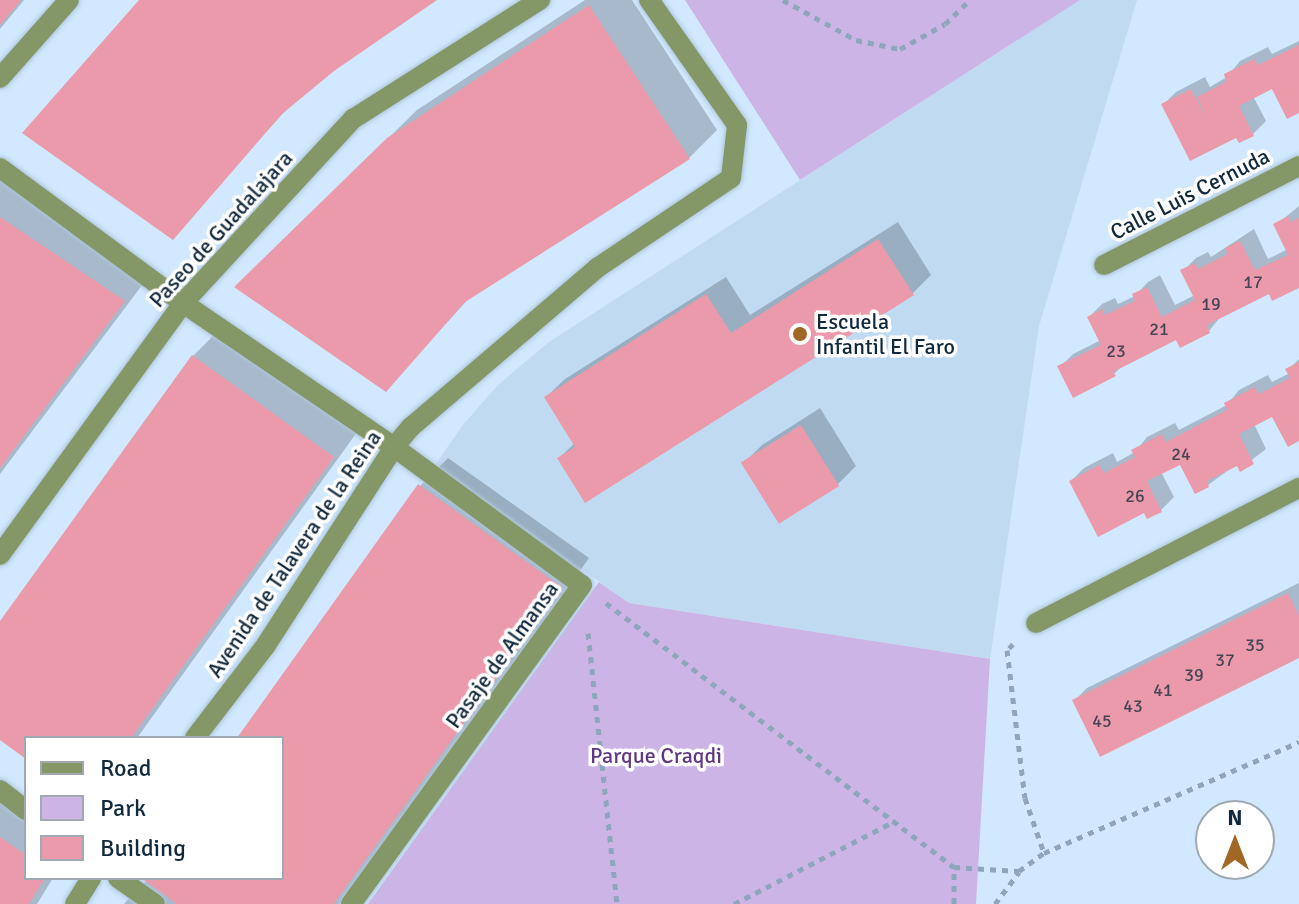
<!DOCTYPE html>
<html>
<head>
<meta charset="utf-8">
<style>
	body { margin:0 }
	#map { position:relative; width:1299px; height:904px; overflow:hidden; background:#d1e8fe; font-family:Signika,sans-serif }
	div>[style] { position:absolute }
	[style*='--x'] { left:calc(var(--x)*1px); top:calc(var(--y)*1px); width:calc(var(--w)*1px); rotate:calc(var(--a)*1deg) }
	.built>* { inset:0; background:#c0daf1 }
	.green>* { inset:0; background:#ccb5e6 }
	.shadow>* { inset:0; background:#0003 }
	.building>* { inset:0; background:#ea9aaa; transform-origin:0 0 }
	.path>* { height:5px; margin-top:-2.5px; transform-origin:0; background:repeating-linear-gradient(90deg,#8ea6bb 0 6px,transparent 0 12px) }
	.roads { filter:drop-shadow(0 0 2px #aec6db) drop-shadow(0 0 2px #aec6db) }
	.minor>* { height:20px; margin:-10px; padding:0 10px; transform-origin:10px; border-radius:10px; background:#849767 }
	.dots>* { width:22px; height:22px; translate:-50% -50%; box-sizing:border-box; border:4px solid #fff; border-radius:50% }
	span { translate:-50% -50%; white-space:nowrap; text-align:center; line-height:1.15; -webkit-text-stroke:7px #fff; paint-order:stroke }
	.number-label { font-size:18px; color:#474558 }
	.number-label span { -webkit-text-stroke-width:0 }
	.street-label { font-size:22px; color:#11293d }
	.poi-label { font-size:22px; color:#11293d }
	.left { translate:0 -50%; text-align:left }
	.park-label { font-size:22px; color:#603784 }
	.legend { position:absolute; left:24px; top:736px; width:260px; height:144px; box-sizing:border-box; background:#fff; border:2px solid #a0a9b1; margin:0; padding:10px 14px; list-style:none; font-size:24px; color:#11293d }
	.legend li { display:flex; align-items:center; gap:16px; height:40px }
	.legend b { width:40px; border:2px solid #a0a9b1 }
	.north { position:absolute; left:1195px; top:800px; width:80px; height:80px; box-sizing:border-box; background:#fff; border:2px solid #a0a9b1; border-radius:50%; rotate:0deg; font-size:22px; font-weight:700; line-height:32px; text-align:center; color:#11293d }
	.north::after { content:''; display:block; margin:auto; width:28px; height:36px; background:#a06725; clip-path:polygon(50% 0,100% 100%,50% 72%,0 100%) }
</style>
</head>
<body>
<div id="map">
	<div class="built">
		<div style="clip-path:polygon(1080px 0,1137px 0,1039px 326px,990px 659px,629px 603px,436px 464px,462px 426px,498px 385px,549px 342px)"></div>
	</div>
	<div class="green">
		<div style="clip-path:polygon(685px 0,1080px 0,800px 180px)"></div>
		<div style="clip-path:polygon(599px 582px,629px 603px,990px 659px,976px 904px,368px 904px)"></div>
	</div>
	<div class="shadow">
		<div style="clip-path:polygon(0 0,24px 0,0 29px)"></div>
		<div style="clip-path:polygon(142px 0,433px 0,332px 70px,294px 101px,172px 237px)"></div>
		<div style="clip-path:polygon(585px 0,632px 0,717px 130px,689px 158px,472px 295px,386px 389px,237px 287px,417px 110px)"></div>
		<div style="clip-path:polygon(1299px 41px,1299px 111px,1273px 87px,1253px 96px,1266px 121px,1253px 134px,1237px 135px,1163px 105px,1176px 92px,1205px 77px,1210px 87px,1227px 77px,1240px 61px,1268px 47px,1272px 54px)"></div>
		<div style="clip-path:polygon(0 171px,152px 272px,0 474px)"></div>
		<div style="clip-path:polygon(1299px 206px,1299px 286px,1270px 292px,1221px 316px,1209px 331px,1180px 345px,1177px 338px,1125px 363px,1114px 374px,1060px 367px,1073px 354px,1101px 340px,1089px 317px,1102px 304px,1115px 298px,1118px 304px,1135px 296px,1148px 282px,1160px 275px,1175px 305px,1195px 295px,1183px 271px,1196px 258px,1208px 252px,1211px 257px,1254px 229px,1268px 259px,1288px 249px,1276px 225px)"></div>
		<div style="clip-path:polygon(898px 222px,931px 275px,913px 293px,559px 458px,575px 443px,546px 397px,565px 379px,726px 277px,750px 315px)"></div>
		<div style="clip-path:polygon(221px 328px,360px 428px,137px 738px,26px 738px,26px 756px,0 737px,0 625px,193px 356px)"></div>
		<div style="clip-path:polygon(1299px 359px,1299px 439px,1273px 414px,1254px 424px,1266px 449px,1240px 469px,1238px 463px,1208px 485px,1180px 462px,1161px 472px,1174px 497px,1161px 510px,1145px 510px,1071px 481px,1084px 468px,1113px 453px,1117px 462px,1135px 452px,1147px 437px,1175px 423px,1179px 430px,1227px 405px,1239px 390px,1268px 375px,1272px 382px,1290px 373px,1288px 370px)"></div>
		<div style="clip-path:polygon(820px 408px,856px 466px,838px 484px,780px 521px,743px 464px,762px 445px)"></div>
		<div style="clip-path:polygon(448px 458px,589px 558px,340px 904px,124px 904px,147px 880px,144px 878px,282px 878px,282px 738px,240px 738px,420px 486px)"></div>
		<div style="clip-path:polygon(1299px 583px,1299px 656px,1074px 701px,1087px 688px)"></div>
		<div style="clip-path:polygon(0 790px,26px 808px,26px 878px,53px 878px,37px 904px,0 904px)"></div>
	</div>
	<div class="building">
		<div style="clip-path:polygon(0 0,21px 0,0 25px)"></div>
		<div style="clip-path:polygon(139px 0,437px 0,334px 71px,282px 114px,173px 240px,22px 133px)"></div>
		<div style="clip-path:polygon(589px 5px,690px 159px,465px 302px,386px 392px,234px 287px,387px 138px)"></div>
		<div style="clip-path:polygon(1299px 45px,1299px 113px,1287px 119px,1272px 89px,1239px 106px,1254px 136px,1239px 143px,1236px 138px,1190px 161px,1161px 104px,1191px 89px,1207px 120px,1197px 97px,1226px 82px,1224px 74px,1254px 59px,1258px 65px)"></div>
		<div style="clip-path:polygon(1288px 216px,1291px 222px,1299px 218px,1299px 288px,1272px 301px,1269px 294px,1207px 325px,1210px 333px,1180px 348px,1176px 340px,1113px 372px,1116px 376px,1073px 398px,1057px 366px,1101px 345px,1087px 317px,1102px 309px,1105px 315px,1135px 301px,1132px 294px,1147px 287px,1162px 317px,1195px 300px,1180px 270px,1195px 263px,1198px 269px,1228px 254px,1225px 248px,1240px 241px,1255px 270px,1288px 255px,1273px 224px)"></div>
		<div style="clip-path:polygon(0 217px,125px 301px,0 468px)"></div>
		<div style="clip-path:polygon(878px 239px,914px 295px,585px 503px,557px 458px,575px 447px,544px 397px,706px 294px,731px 333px)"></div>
		<div style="clip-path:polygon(192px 355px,334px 457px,131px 738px,26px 738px,26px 759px,0 740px,0 621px)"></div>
		<div style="clip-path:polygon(1299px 362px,1299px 441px,1288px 447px,1272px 417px,1239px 434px,1254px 464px,1240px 472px,1237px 466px,1207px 481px,1209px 487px,1195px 494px,1180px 465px,1147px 481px,1162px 512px,1147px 519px,1144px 513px,1098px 537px,1069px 481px,1099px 465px,1104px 473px,1135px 457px,1131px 450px,1162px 434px,1166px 442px,1227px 410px,1224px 403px,1255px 387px,1259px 394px,1290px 378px,1285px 369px)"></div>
		<div style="left:801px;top:425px;width:72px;height:71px;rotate:58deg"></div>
		<div style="clip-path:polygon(418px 484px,562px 587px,334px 904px,177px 904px,141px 878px,282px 878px,282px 738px,237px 738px)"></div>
		<div style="clip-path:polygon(1288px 593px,1299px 616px,1299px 658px,1100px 757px,1072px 700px)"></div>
		<div style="clip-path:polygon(0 837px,26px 855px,26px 878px,45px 878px,29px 904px,0 904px)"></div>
	</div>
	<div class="path">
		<div style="--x:783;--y:0;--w:83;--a:28.7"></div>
		<div style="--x:856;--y:40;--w:45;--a:11.6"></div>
		<div style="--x:900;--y:49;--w:51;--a:-29.1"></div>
		<div style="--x:945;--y:24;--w:35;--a:-44"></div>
		<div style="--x:606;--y:603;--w:437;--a:37.2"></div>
		<div style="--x:954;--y:867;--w:65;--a:3.5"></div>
		<div style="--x:1019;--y:871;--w:31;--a:-36"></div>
		<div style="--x:1044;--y:853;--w:278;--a:-23.5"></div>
		<div style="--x:588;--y:633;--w:273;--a:83.9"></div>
		<div style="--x:1013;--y:644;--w:8;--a:135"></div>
		<div style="--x:1007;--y:650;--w:149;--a:83.1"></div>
		<div style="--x:1025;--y:798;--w:58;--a:70.9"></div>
		<div style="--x:734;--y:904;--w:181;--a:-27.3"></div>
		<div style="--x:954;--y:904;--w:37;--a:-90"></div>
		<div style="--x:995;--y:904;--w:40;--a:-53"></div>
	</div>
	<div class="roads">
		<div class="minor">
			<div style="--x:0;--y:78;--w:104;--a:-48.5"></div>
			<div style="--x:0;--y:168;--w:227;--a:36.4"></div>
			<div style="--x:183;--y:303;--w:255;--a:34.3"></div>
			<div style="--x:394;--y:447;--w:233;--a:36.3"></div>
			<div style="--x:582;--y:585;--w:394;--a:125.9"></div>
			<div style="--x:1104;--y:265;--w:219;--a:-26.9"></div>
			<div style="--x:0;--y:555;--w:311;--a:-54"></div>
			<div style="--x:183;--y:303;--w:251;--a:-47.3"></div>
			<div style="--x:353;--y:119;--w:222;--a:-32.5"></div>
			<div style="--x:1036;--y:623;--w:296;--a:-27.2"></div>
			<div style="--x:195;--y:738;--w:117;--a:-52.6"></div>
			<div style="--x:266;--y:645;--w:236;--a:-57.1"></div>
			<div style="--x:394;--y:447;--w:26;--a:-50"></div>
			<div style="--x:411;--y:427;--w:245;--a:-40.5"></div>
			<div style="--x:597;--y:268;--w:161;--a:-33.9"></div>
			<div style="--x:731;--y:178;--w:53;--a:-83.5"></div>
			<div style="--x:737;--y:125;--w:153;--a:-125.1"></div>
			<div style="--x:0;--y:790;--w:33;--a:38"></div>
			<div style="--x:118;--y:878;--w:45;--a:35.1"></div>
			<div style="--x:75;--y:904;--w:31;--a:-58"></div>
		</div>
	</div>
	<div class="dots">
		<div style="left:800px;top:334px;background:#a06725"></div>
	</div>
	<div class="number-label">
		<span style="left:1253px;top:282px">17</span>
		<span style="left:1211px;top:304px">19</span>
		<span style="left:1159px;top:329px">21</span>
		<span style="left:1116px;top:351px">23</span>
		<span style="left:1181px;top:454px">24</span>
		<span style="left:1135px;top:496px">26</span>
		<span style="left:1255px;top:645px">35</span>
		<span style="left:1225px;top:660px">37</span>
		<span style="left:1194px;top:675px">39</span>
		<span style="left:1163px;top:690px">41</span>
		<span style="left:1133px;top:706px">43</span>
		<span style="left:1102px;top:721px">45</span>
	</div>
	<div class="street-label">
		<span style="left:1190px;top:194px;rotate:-27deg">Calle Luis Cernuda</span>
		<span style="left:221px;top:229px;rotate:-48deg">Paseo de Guadalajara</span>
		<span style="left:294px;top:554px;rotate:-56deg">Avenida de Talavera de la Reina</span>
		<span style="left:502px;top:655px;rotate:-54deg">Pasaje de Almansa</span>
	</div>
	<div class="poi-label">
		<span class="left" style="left:816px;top:334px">Escuela<br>Infantil El Faro</span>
	</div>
	<div class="park-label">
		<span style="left:656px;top:756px">Parque Craqdi</span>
	</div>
	<ul class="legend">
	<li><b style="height:10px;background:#849767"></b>Road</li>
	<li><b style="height:22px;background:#ccb5e6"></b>Park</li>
	<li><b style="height:22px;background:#ea9aaa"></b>Building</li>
	</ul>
	<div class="north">N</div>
</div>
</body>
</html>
